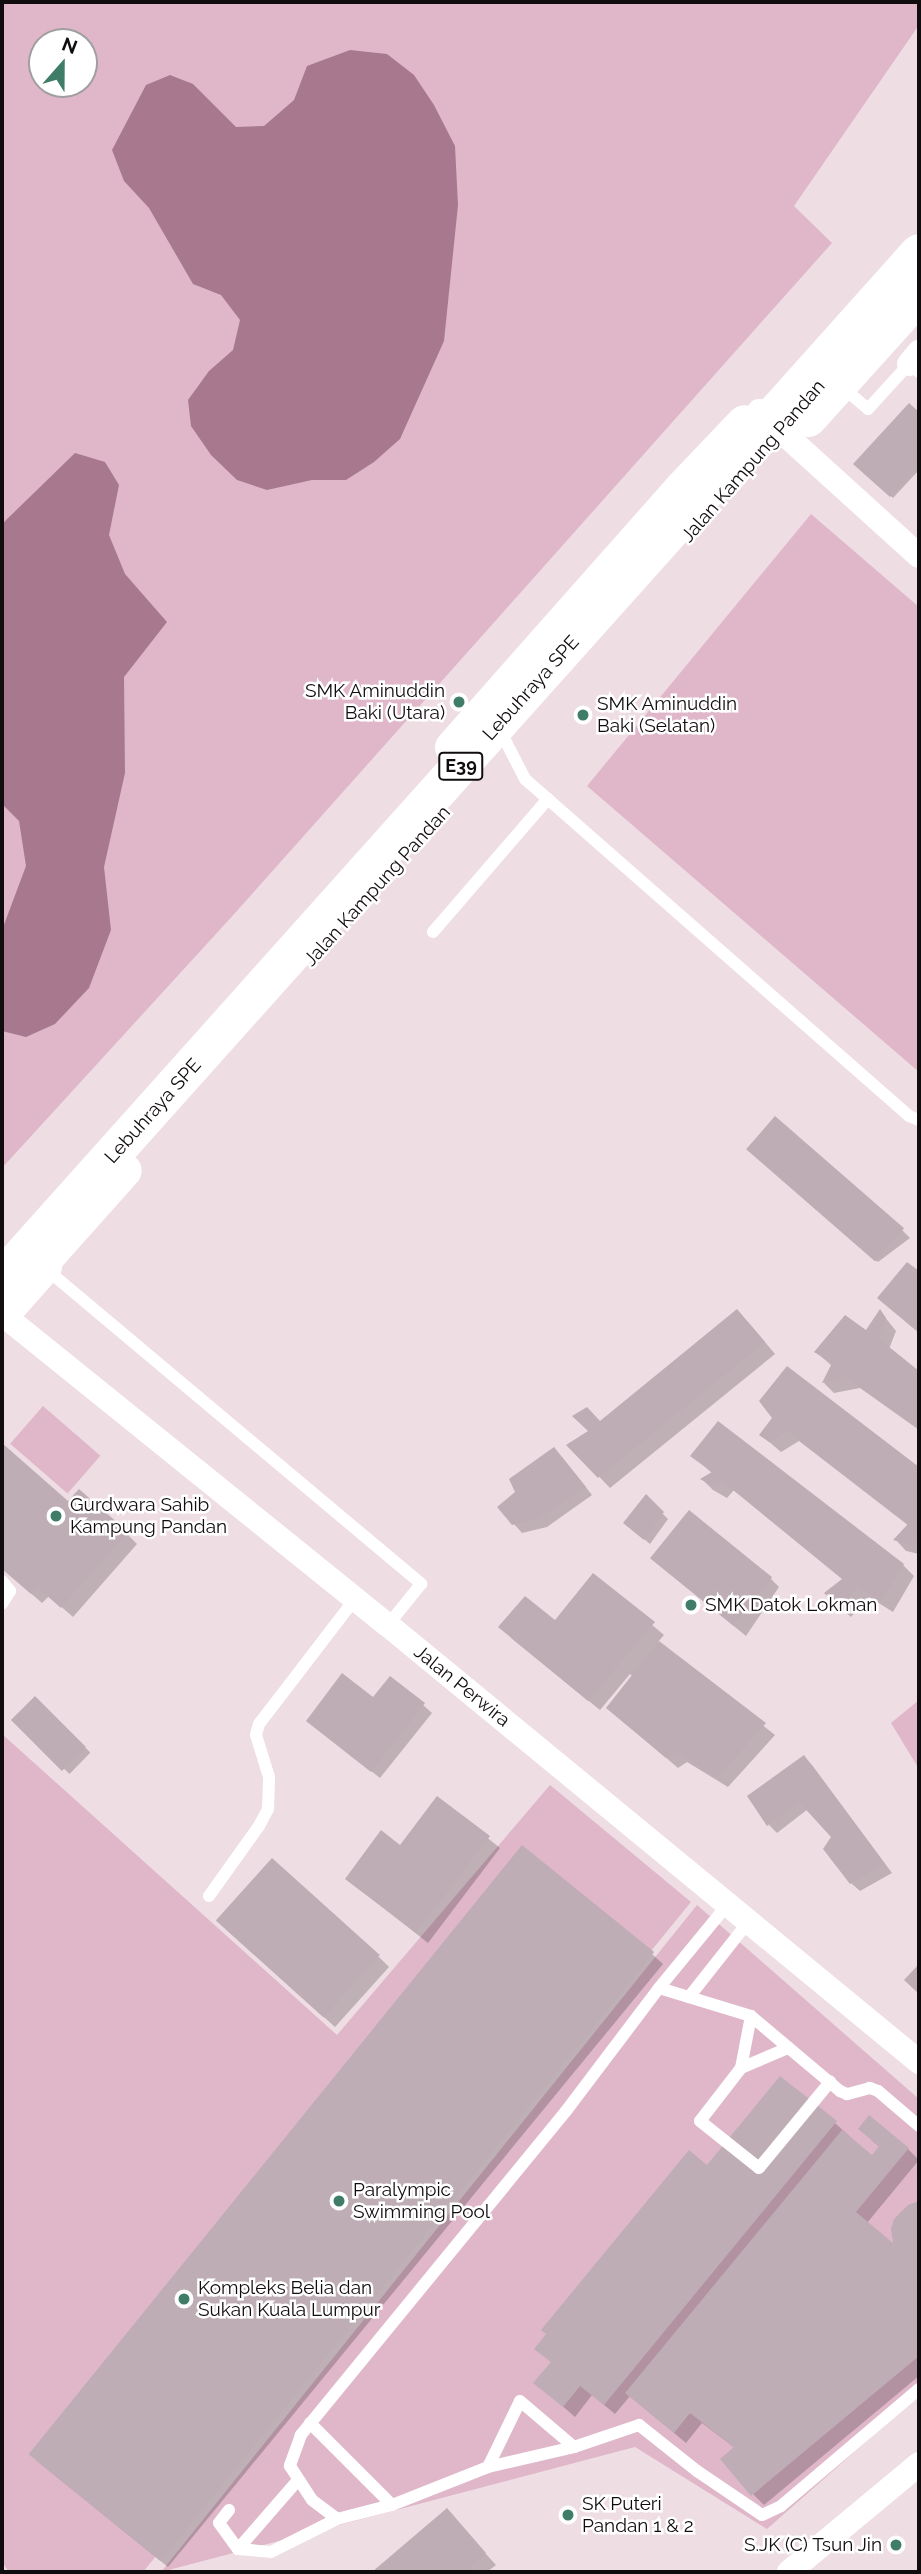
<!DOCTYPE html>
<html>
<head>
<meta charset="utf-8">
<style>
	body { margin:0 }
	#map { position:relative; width:921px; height:2574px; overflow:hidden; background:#efdde4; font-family:Raleway,sans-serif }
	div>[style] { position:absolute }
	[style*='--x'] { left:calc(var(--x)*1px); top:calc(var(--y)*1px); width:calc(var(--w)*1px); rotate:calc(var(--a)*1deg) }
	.green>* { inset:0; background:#dfb7c9; transform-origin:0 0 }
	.water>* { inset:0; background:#a8788e }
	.shadow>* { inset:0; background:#0003; transform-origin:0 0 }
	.building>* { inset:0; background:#beadb4; transform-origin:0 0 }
	.lane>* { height:12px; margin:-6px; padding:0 6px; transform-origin:6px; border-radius:6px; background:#fff }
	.street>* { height:24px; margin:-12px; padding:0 12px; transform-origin:12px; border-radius:12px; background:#fff }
	.secondary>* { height:35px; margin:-17.5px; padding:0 17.5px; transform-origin:17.5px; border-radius:17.5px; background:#fff }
	.highway>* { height:38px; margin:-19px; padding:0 19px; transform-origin:19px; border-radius:19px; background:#fff }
	.dots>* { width:19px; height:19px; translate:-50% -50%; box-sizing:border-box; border:4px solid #fff; border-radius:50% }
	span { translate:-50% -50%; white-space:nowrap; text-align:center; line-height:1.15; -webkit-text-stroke:5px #fff; paint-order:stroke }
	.shield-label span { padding:2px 5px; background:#fff; border:2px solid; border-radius:5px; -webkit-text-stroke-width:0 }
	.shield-label { font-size:18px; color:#110c0e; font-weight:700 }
	.street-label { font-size:19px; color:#110c0e }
	.poi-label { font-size:19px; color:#110c0e }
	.right { translate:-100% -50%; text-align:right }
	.left { translate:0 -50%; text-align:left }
	.frame { position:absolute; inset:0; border:4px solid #110c0e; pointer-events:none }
	.north { position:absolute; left:28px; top:28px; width:70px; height:70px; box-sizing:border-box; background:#fff; border:2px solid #a09e9f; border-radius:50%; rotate:21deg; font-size:19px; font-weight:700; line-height:28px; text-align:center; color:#110c0e }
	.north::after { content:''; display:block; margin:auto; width:24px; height:32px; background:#407d69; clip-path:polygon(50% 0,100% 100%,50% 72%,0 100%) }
</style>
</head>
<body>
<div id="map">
	<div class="green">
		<div style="clip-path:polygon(evenodd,2px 2px,919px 2px,919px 25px,794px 206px,832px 243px,236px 912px,2px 1168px,2px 2px,42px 42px,84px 42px,84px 84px,42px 84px,42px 42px)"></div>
		<div style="clip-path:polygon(811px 514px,919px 607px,919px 1072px,587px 786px)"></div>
		<div style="left:43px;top:1406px;width:76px;height:50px;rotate:41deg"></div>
		<div style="clip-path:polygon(919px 1700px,919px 1769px,891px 1723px)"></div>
		<div style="clip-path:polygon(2px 1734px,337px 2035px,550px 1785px,691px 1902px,143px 2572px,9px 2572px,2px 2562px)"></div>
		<div style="clip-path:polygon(697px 1905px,919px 2099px,919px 2395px,767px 2529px,635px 2447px,161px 2572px)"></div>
	</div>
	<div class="water">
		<div style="clip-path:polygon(350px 50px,387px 54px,414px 75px,434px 105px,455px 146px,458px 205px,444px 341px,400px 439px,374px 462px,346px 480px,312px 480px,267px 490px,237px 480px,211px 455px,191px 426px,188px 400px,209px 371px,233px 350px,240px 320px,221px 295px,193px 284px,149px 208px,124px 181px,112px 150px,146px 85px,170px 75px,193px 84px,236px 127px,264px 126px,294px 100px,307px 66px)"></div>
		<div style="clip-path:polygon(75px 453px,105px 462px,119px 485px,109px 535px,125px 574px,167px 622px,124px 677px,125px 773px,104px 867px,111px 930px,89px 988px,55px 1024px,26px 1037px,2px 1031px,2px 930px,26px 866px,19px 821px,2px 804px,2px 524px)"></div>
	</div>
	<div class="shadow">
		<div style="clip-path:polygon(909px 405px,919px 414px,919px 470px,893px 498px,856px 464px)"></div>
		<div style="clip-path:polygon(775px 1118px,902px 1230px,910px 1238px,878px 1262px,754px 1155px)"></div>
		<div style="clip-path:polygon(880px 1311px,896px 1331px,889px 1349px,919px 1373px,919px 1430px,860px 1388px,834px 1393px,824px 1383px,832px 1366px,816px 1352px,866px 1333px)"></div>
		<div style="clip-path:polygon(748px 1322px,775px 1354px,610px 1488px,569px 1445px)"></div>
		<div style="clip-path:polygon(788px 1369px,919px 1469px,919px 1554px,906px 1551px,896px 1540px,909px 1526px,799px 1441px,781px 1452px,761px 1435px,774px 1418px)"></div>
		<div style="clip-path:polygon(2px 1446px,68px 1504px,126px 1533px,137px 1544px,73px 1617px,49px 1596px,42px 1603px,2px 1568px)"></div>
		<div style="clip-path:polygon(693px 1456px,903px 1565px,914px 1576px,893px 1612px,869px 1597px,851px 1617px,837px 1604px,844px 1580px,734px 1490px,727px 1498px,713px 1490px,703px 1480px,713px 1474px)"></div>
		<div style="clip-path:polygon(562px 1457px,592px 1495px,547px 1527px,522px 1533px,514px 1524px)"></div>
		<div style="clip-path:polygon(646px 1497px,668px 1519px,650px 1544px,631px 1528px)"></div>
		<div style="clip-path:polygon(657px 1563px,771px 1579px,779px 1587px,746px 1636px)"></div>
		<div style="clip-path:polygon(593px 1575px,664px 1635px,658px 1642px,775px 1735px,728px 1787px,687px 1762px,678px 1768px,608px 1708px,633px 1677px,630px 1674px,600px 1710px,511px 1638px,556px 1622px)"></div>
		<div style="left:35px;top:1699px;width:77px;height:30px;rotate:44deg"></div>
		<div style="clip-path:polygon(423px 1705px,432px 1713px,380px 1778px,316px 1728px)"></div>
		<div style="clip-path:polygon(804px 1757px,812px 1765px,892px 1873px,860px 1891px,851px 1883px,834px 1837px,808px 1809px,777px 1833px,769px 1825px)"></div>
		<div style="clip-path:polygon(438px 1798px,500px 1848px,428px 1943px,347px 1879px,400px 1847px)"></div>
		<div style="clip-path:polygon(228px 1931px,379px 1957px,389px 1967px,335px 2027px)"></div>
		<div style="clip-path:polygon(652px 1954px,663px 1964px,168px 2567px,37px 2461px)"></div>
		<div style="clip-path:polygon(835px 2123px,872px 2157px,880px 2147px,871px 2140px,908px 2149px,919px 2160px,867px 2223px,899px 2250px,919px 2203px,919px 2376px,764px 2505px,753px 2494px,735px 2448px,702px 2423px,686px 2443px,630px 2396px,615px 2414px,592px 2395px,575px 2417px,536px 2383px,552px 2363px,537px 2349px,707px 2168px)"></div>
		<div style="clip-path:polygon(446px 2510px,496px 2565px,487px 2572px,375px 2572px)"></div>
	</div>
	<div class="building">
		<div style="clip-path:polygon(909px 403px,919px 412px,919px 466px,890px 497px,853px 464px)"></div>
		<div style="left:775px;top:1116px;width:171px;height:44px;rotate:41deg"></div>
		<div style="clip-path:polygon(907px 1262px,919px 1271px,919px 1333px,877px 1298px)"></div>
		<div style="clip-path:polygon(737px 1309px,765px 1342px,598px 1478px,566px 1445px,588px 1431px,572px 1416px,587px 1407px,600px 1421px)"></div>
		<div style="clip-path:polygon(880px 1309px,886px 1318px,878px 1338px,919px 1371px,919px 1428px,847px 1378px,822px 1383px,832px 1363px,814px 1352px,845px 1315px,866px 1330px)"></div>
		<div style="clip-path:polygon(787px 1366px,919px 1467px,919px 1539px,915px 1546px,893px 1540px,908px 1524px,787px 1431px,769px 1442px,759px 1435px,772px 1418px,759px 1401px)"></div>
		<div style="clip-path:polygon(718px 1421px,904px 1564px,881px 1602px,857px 1587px,839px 1607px,824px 1593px,842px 1579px,722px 1481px,716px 1488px,700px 1479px,712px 1472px,690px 1456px)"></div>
		<div style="clip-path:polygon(2px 1443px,68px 1501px,79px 1489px,128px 1532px,61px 1608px,37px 1587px,31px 1594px,2px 1569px)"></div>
		<div style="clip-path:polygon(554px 1447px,586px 1487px,538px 1519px,512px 1525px,497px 1507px,515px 1492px,509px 1479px)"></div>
		<div style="clip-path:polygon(646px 1494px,664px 1512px,644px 1540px,623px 1523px)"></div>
		<div style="left:689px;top:1510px;width:107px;height:62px;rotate:39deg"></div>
		<div style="clip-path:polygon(593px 1573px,655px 1622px,588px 1701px,498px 1627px,525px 1596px,555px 1620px)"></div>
		<div style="clip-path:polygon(659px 1641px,766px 1723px,717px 1778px,675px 1752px,666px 1758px,606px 1708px)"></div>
		<div style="clip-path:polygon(342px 1673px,373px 1697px,390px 1676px,425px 1703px,371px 1772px,306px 1721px)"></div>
		<div style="left:35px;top:1696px;width:72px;height:34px;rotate:45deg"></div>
		<div style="clip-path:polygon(804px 1755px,885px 1864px,850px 1884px,823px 1849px,831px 1837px,799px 1802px,767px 1826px,747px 1796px)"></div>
		<div style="clip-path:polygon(437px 1796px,490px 1836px,416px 1933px,345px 1879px,381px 1830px,400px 1845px)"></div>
		<div style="left:522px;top:1845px;width:170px;height:784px;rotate:39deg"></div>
		<div style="left:272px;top:1858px;width:145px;height:84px;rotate:42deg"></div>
		<div style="clip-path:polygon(919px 1964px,919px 1994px,904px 1980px)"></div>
		<div style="clip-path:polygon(780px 2076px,837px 2121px,604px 2405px,580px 2386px,563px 2407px,533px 2383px,551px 2362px,534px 2349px,546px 2334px,541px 2330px,689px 2150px,707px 2165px)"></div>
		<div style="clip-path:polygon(869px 2115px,909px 2148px,856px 2212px,893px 2243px,891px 2229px,894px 2219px,908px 2205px,919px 2201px,919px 2356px,751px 2496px,720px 2459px,734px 2447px,690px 2413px,674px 2433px,625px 2393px,842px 2130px,872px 2155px,879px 2146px,858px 2129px)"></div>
		<div style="clip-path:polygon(447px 2508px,486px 2553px,464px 2572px,372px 2572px)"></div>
	</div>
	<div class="lane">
		<div style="--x:842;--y:387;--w:34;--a:40"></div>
		<div style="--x:868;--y:409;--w:61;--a:-47.7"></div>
		<div style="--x:909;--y:364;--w:13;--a:39"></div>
		<div style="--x:506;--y:742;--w:42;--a:62.8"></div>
		<div style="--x:525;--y:779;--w:511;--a:41.27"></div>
		<div style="--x:909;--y:1116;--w:11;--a:22"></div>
		<div style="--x:433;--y:932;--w:176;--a:-49.2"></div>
		<div style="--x:46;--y:1269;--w:490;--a:40"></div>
		<div style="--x:421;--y:1584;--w:53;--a:128.8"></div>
		<div style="--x:2;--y:1581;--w:13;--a:51"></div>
		<div style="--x:10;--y:1591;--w:15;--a:122"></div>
		<div style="--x:209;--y:1896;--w:86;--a:-54.5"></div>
		<div style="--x:259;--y:1826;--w:19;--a:-62"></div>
		<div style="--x:268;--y:1809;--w:32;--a:-88"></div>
		<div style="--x:269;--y:1777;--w:44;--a:-107.2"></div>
		<div style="--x:256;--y:1735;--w:11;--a:-75"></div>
		<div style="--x:259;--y:1724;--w:158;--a:-52.5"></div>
		<div style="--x:659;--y:1988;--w:109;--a:-50.6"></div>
		<div style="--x:689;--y:1997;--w:97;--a:-51.7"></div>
		<div style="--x:751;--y:2016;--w:53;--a:100.9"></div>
		<div style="--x:741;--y:2068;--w:67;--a:127.7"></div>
		<div style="--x:700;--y:2121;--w:75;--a:38.5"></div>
		<div style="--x:759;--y:2168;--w:112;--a:-50.5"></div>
		<div style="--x:741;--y:2068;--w:51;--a:-23.1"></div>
		<div style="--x:919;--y:2126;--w:54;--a:-139.5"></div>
		<div style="--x:878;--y:2091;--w:9;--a:-159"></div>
		<div style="--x:870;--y:2088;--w:24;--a:165"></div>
		<div style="--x:847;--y:2094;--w:8;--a:-157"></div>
		<div style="--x:840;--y:2091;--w:116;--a:-139.9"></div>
		<div style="--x:751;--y:2016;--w:96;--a:-163.1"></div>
		<div style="--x:659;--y:1988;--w:154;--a:127.1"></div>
		<div style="--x:566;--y:2111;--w:419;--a:129.3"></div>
		<div style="--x:301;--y:2435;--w:33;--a:110"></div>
		<div style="--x:290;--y:2466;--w:40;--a:57.1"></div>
		<div style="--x:312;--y:2500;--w:31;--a:37"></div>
		<div style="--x:337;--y:2519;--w:57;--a:-14.3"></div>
		<div style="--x:392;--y:2505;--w:103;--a:-21.6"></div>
		<div style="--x:488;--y:2467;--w:88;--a:-13.1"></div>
		<div style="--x:574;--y:2447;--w:69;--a:-18.7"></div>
		<div style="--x:639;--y:2425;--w:74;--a:38.4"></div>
		<div style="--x:697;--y:2471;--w:78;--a:34.1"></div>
		<div style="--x:762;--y:2515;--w:21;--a:-25"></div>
		<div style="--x:781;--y:2506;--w:181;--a:-40.3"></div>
		<div style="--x:310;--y:2423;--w:116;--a:45"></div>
		<div style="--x:488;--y:2467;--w:73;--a:-64.1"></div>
		<div style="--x:520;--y:2401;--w:71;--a:40.4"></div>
		<div style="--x:229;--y:2510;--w:16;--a:128"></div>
		<div style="--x:219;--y:2523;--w:32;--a:54"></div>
		<div style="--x:238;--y:2549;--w:33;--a:5"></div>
		<div style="--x:271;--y:2552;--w:74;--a:-26.6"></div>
		<div style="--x:238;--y:2549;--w:91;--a:-49"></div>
	</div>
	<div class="street">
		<div style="--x:909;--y:364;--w:16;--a:-50"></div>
		<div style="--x:759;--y:411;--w:216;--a:42.2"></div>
		<div style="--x:2;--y:1314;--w:496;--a:38.9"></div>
		<div style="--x:388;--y:1625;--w:688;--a:39.45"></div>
		<div style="--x:789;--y:2572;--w:169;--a:-39.7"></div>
	</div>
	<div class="secondary">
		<div style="--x:452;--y:747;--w:346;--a:-48.5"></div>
		<div style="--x:681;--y:488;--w:91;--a:-46.3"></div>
		<div style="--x:21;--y:1285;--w:154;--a:-48.2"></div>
	</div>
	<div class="highway">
		<div style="--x:808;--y:418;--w:166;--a:-47.9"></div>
		<div style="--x:2;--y:1278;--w:1375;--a:-48.18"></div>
		<div style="--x:2;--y:1312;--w:62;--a:-48.3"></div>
	</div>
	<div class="dots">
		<div style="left:459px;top:702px;background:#407d69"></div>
		<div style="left:583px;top:715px;background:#407d69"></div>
		<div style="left:56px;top:1516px;background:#407d69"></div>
		<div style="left:691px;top:1605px;background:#407d69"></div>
		<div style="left:339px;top:2201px;background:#407d69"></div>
		<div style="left:184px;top:2299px;background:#407d69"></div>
		<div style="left:568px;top:2515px;background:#407d69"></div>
		<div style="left:896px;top:2545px;background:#407d69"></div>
	</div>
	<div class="shield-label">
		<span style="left:461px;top:766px">E39</span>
	</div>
	<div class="street-label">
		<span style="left:753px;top:461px;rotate:-49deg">Jalan Kampung Pandan</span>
		<span style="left:531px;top:688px;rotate:-48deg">Lebuhraya SPE</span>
		<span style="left:377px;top:886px;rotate:-48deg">Jalan Kampung Pandan</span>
		<span style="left:153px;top:1111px;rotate:-48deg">Lebuhraya SPE</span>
		<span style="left:462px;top:1686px;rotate:39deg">Jalan Perwira</span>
	</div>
	<div class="poi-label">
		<span class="right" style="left:445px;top:702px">SMK Aminuddin<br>Baki (Utara)</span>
		<span class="left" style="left:597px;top:715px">SMK Aminuddin<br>Baki (Selatan)</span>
		<span class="left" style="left:70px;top:1516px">Gurdwara Sahib<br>Kampung Pandan</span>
		<span class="left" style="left:705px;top:1605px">SMK Datok Lokman</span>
		<span class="left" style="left:353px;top:2201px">Paralympic<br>Swimming Pool</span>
		<span class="left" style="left:198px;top:2299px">Kompleks Belia dan<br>Sukan Kuala Lumpur</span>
		<span class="left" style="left:582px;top:2515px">SK Puteri<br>Pandan 1 &amp; 2</span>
		<span class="right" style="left:882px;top:2545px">S.JK (C) Tsun Jin</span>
	</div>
	<div class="frame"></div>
	<div class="north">N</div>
</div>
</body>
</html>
